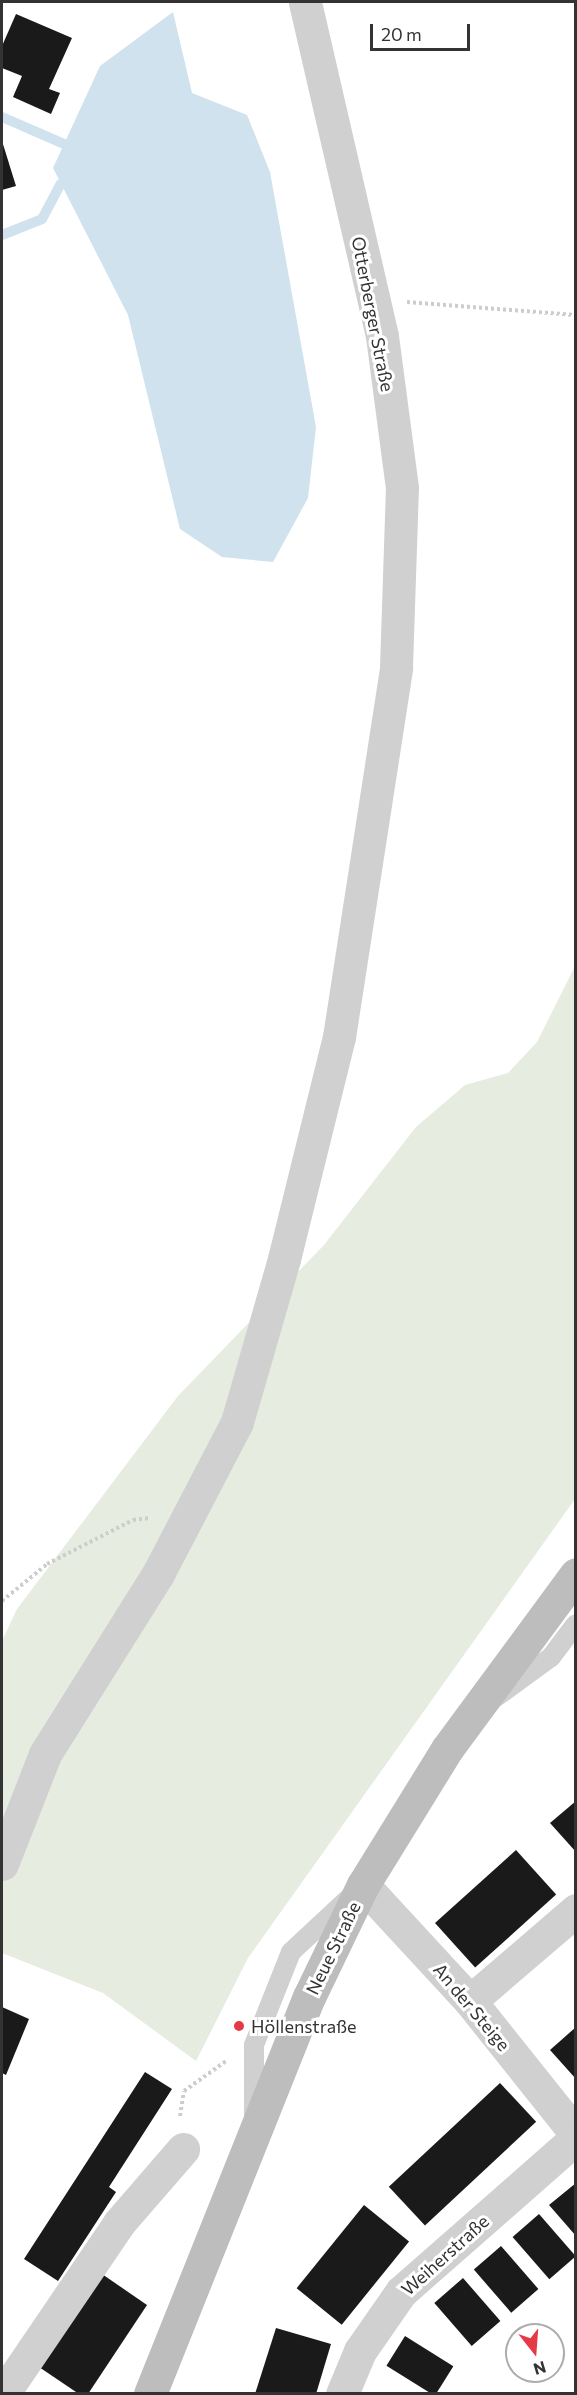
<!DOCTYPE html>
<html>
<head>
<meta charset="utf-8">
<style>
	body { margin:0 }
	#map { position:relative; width:577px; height:2395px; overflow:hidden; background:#fff; font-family:Commissioner,sans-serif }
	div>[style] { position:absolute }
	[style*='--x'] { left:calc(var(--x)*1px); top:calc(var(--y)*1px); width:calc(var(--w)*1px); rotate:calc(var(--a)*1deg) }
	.green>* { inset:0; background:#e6ecdf }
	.water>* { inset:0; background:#cfe2ee }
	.stream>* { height:10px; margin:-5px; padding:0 5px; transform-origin:5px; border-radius:5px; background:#cfe2ee }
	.building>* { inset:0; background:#1a1a1a; transform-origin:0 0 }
	.path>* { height:4px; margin-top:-2px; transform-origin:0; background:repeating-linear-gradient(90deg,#cdcdcd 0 3px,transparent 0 6px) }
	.service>* { height:20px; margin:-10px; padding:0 10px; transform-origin:10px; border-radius:10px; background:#d0d0d0 }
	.minor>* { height:33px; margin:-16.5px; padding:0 16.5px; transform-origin:16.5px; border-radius:16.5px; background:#d0d0d0 }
	.secondary>* { height:33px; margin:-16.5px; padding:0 16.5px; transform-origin:16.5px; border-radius:16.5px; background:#bdbdbd }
	.dots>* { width:16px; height:16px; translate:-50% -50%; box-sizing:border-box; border:3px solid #fff; border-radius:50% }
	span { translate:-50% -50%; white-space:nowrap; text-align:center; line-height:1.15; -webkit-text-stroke:6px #fff; paint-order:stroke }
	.street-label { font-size:18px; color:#333 }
	.poi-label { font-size:18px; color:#333 }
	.left { translate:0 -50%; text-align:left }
	.frame { position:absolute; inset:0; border:3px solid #333; pointer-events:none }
	.north { position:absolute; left:505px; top:2323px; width:60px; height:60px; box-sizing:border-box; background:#fff; border:2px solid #adadad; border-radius:50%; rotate:163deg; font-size:16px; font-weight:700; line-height:24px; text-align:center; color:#333 }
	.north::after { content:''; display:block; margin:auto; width:21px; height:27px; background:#e63946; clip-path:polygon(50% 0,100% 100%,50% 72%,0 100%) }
	.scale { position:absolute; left:370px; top:24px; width:100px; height:27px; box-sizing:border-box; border:3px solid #333; border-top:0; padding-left:8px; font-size:18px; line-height:21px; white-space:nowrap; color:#333; -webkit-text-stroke:4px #fff; paint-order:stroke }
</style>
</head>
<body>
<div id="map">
	<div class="green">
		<div style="clip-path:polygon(575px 966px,575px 1499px,248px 1958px,196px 2061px,103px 1993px,2px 1953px,2px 1641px,17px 1609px,178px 1396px,324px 1245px,416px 1127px,465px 1085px,508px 1073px,537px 1042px)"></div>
	</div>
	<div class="water">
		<div style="clip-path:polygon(173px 12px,192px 93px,247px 115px,270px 172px,316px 427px,308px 498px,273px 562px,222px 557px,180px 529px,128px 315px,53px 168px,100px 66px)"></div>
	</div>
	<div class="stream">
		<div style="--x:2;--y:117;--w:68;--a:23.5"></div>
		<div style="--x:2;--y:235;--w:43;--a:-21.8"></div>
		<div style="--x:42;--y:219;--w:40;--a:-62"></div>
	</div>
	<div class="building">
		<div style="clip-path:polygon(16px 14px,72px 38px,49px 89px,60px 93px,51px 114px,13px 97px,22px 76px,2px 68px,2px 46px)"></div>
		<div style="clip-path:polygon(2px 141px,16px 186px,2px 190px)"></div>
		<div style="clip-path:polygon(576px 1801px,576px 1852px,550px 1823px)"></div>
		<div style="left:516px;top:1850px;width:60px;height:109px;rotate:48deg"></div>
		<div style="clip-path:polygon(2px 2007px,29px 2019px,6px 2075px,2px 2073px)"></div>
		<div style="clip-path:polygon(576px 2027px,576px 2079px,550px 2050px)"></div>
		<div style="clip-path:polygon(145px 2072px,172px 2089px,109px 2187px,116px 2192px,58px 2281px,24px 2259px)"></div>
		<div style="left:500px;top:2083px;width:53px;height:152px;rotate:47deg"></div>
		<div style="clip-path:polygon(576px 2183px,576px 2236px,549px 2205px)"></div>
		<div style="left:364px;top:2205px;width:58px;height:107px;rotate:39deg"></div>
		<div style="left:539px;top:2214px;width:56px;height:35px;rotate:49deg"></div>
		<div style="left:501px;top:2246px;width:57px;height:36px;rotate:49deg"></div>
		<div style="clip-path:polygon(102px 2274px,147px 2305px,88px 2394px,79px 2394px,39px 2367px)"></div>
		<div style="left:463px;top:2278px;width:57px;height:38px;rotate:49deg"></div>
		<div style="clip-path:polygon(276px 2328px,331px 2344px,316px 2394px,255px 2394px)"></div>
		<div style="left:405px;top:2336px;width:57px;height:35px;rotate:32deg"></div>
	</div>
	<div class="path">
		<div style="--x:407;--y:302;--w:169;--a:4.4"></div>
		<div style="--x:2;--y:1601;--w:58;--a:-39.4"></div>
		<div style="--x:47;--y:1564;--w:97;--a:-27.1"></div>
		<div style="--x:133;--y:1520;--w:17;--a:-7"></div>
		<div style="--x:180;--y:2116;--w:25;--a:-81"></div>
		<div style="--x:184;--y:2091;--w:52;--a:-35.5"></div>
	</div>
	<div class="service">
		<div style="--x:496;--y:1697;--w:68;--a:-36"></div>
		<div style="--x:551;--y:1657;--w:41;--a:-52.9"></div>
		<div style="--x:254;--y:2114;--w:69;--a:-90"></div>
		<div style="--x:254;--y:2045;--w:100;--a:-68.3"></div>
		<div style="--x:291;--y:1952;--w:78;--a:-42.9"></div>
	</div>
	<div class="minor">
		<div style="--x:2;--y:1864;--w:118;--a:-68.6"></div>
		<div style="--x:45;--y:1754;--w:215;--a:-57.9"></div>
		<div style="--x:159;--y:1572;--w:169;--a:-62.5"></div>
		<div style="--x:237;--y:1422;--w:170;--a:-73.9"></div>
		<div style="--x:284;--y:1259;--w:229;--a:-76.1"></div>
		<div style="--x:339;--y:1037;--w:374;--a:-81.2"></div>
		<div style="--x:396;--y:667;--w:179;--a:-88.1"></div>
		<div style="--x:402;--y:488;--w:153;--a:-97.5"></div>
		<div style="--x:382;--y:336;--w:343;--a:-103"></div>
		<div style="--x:363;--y:1885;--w:158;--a:47.3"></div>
		<div style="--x:470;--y:2001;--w:170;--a:51.4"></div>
		<div style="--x:470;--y:2001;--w:140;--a:-40.6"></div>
		<div style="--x:3;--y:2394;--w:207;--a:-55.8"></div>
		<div style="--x:119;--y:2223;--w:98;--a:-49.1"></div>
		<div style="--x:342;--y:2394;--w:47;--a:-67.3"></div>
		<div style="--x:360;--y:2351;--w:72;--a:-55.2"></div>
		<div style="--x:401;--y:2292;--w:233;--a:-41.3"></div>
	</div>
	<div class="secondary">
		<div style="--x:150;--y:2394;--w:428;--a:-68.2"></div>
		<div style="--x:309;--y:1997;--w:124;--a:-64.3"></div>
		<div style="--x:363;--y:1885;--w:160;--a:-58.3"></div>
		<div style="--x:447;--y:1749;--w:217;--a:-53.6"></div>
	</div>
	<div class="dots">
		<div style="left:239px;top:2026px;background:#e63946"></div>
	</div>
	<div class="street-label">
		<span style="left:373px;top:314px;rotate:79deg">Otterberger Straße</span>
		<span style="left:333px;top:1948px;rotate:-64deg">Neue Straße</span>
		<span style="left:472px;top:2007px;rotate:50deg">An der Steige</span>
		<span style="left:445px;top:2255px;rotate:-42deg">Weiherstraße</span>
	</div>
	<div class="poi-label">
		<span class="left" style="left:251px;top:2026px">Höllenstraße</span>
	</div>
	<div class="frame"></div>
	<div class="north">N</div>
	<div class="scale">20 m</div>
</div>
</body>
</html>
